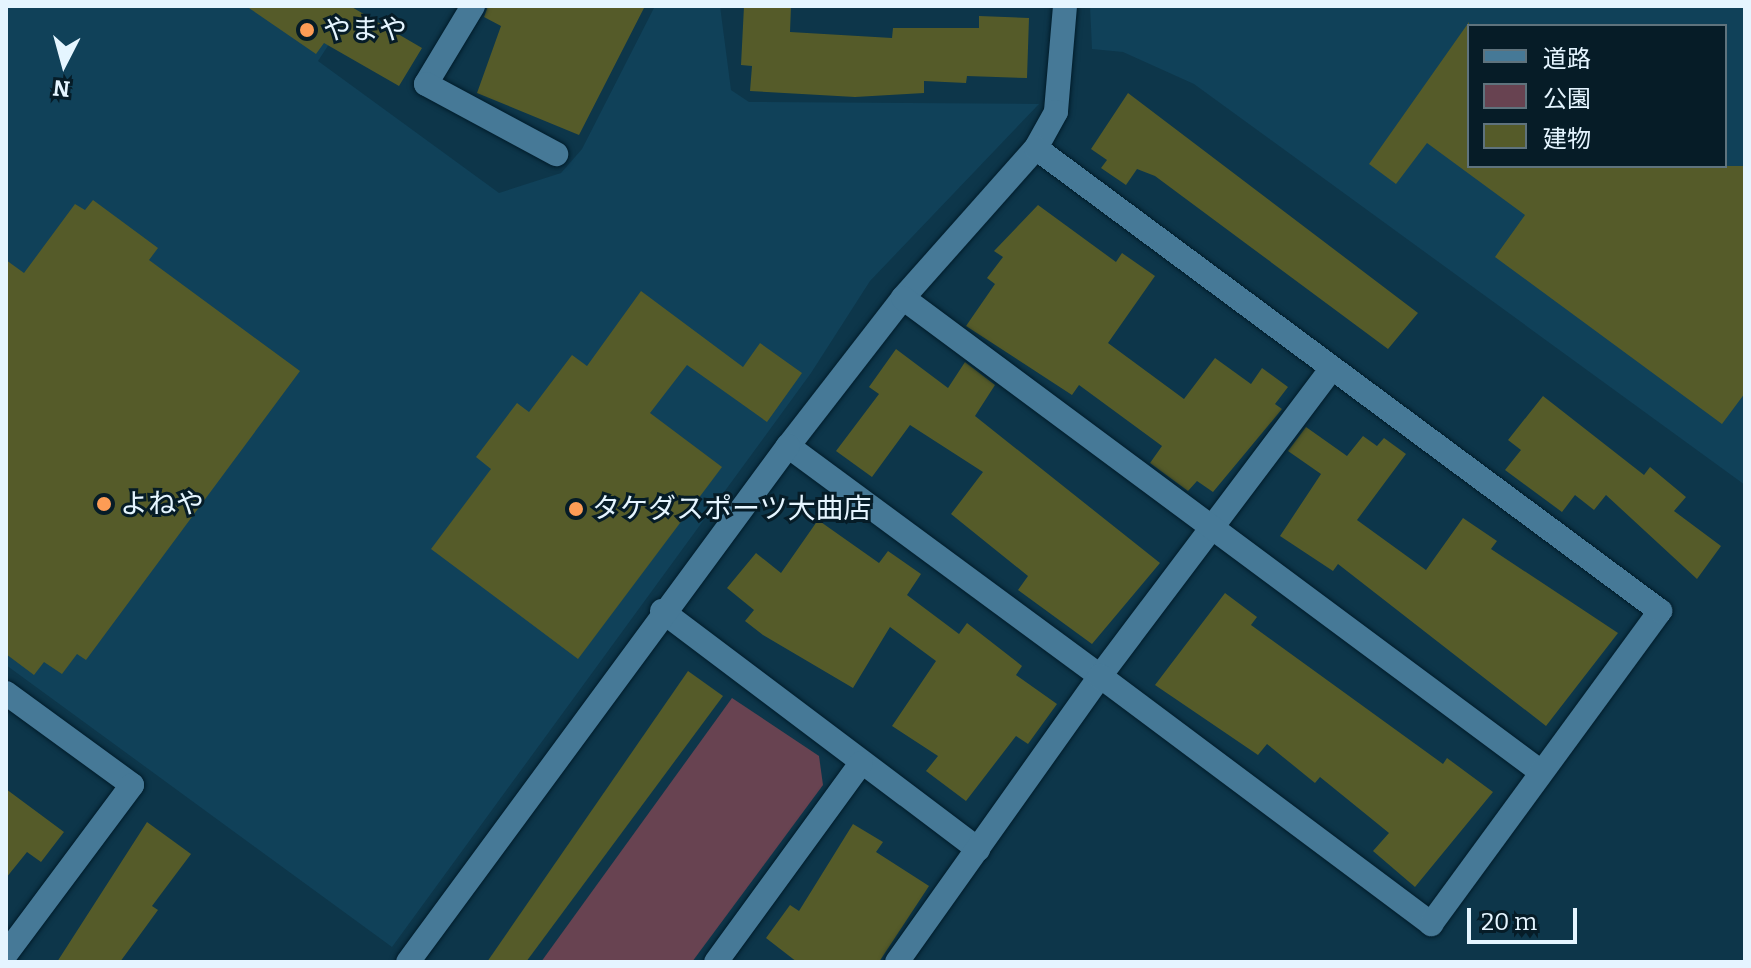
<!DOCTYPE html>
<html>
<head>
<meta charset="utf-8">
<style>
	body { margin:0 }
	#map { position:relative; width:1751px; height:968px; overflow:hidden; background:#0d364a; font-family:Bitter,"Noto Sans JP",serif }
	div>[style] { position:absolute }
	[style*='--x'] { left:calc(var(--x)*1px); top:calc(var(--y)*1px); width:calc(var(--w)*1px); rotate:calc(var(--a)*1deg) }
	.built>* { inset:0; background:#104159 }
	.green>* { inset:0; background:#684351 }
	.building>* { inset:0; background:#555b29 }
	.roads { filter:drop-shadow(0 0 2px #011c2a) drop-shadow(0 0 2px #011c2a) }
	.minor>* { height:24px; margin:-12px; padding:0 12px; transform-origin:12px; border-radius:12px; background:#467997 }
	.dots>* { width:22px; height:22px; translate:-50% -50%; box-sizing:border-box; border:4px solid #061c27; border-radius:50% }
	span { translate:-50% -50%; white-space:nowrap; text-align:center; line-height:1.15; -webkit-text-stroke:6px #061c27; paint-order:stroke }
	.poi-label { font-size:28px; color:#e5f5ff }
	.left { translate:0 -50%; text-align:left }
	.frame { position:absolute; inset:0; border:8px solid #e5f5ff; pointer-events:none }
	.legend { position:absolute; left:1467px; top:24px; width:260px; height:144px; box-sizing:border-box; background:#061c27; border:2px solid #5f737d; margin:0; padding:10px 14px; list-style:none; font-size:24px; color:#e5f5ff }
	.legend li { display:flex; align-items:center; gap:16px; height:40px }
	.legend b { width:40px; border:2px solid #5f737d }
	.north { position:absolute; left:24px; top:24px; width:80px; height:80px; -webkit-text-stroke:6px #061c27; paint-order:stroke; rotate:186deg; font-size:22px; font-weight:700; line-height:32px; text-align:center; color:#e5f5ff }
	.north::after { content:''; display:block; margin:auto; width:28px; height:36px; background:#e5f5ff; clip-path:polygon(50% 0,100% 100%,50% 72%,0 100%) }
	.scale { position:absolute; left:1467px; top:908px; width:110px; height:36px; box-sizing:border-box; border:4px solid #e5f5ff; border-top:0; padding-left:10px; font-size:24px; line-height:28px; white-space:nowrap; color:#e5f5ff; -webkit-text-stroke:6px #061c27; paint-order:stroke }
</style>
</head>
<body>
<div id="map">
	<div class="built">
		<div style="clip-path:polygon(6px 6px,354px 6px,318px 61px,499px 193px,561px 173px,582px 149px,655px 6px,720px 6px,731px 90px,749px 102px,1039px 104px,870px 281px,811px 373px,392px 947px,6px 665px)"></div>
		<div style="clip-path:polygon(evenodd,1090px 6px,1745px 6px,1745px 485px,1194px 84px,1123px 52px,1092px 49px,1090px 6px,1469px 26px,1725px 26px,1725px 166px,1469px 166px,1469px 26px)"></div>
	</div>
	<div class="green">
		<div style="clip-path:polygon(732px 698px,819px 756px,823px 785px,692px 962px,541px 962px)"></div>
	</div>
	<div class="building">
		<div style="clip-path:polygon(246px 6px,350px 6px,422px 48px,399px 86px,324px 43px,316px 54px)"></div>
		<div style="clip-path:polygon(488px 6px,645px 6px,579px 135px,477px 93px,501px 26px,484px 17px)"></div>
		<div style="clip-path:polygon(744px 6px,791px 6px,790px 32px,892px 38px,893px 28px,979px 28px,979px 16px,1029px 18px,1027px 78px,967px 76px,966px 83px,924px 81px,924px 93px,855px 97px,750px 91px,752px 66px,741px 65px)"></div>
		<div style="clip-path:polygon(1469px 22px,1469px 166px,1745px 166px,1745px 393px,1722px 424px,1495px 257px,1525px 215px,1427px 143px,1396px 184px,1369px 164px)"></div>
		<div style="clip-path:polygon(1128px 93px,1418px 313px,1388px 349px,1155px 176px,1137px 169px,1126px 185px,1101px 168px,1107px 160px,1091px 149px)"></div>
		<div style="clip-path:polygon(93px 200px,158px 248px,149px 260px,300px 371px,86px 660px,77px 654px,62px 674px,44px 662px,34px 675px,6px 654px,6px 260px,24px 273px,75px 204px,85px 210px)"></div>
		<div style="clip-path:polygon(1038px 205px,1116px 262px,1122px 253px,1155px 276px,1108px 343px,1184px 399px,1215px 358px,1251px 384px,1262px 368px,1288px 387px,1275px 404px,1282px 409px,1213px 492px,1197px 481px,1188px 491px,1150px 463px,1162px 446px,1079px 385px,1072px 395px,966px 326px,995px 284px,987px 278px,1003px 257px,994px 251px)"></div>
		<div style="clip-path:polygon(641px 291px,743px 367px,760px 343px,802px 373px,767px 422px,687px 365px,650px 413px,722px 467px,578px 659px,431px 549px,491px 469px,476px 457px,517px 403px,529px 412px,572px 355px,587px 366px)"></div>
		<div style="clip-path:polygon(896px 349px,948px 388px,965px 362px,995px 385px,975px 416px,1160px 563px,1092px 644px,1018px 590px,1028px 576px,951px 514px,983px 472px,910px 425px,872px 477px,836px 451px,879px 394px,869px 387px)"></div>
		<div style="clip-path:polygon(1543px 396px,1644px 475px,1650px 467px,1686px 497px,1674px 511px,1721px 546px,1697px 579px,1606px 495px,1594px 510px,1575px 495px,1562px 512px,1505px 470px,1521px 450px,1508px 440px)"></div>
		<div style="clip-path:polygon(1306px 427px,1347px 456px,1363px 436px,1377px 446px,1384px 438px,1406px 454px,1357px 520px,1426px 570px,1463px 518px,1497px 541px,1491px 549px,1618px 633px,1546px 726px,1338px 564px,1333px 571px,1280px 536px,1321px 474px,1288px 451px)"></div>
		<div style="clip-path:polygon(818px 520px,879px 563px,888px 551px,921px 574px,907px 595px,959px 634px,967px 623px,1022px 666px,1016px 675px,1057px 704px,1028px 744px,1016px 736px,966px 801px,926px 771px,938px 756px,892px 726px,936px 661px,890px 627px,853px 688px,763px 635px,745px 621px,754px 610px,727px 588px,756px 553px,781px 573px)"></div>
		<div style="clip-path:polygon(1225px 593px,1257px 617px,1251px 625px,1443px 764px,1447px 758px,1493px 792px,1415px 887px,1373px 851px,1389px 833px,1320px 777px,1315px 783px,1267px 744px,1258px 755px,1155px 685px)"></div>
		<div style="clip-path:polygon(688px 671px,723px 696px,526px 962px,487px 962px)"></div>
		<div style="clip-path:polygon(6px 789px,64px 832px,41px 862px,27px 852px,6px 878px)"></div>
		<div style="clip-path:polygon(147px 822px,191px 854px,152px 906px,158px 910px,120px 962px,57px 962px)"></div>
		<div style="clip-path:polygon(853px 824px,883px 842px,876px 852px,929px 886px,879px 962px,797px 962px,766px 938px,790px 905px,799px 911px)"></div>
	</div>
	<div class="roads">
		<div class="minor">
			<div style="--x:473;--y:6;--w:91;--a:121.1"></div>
			<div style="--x:426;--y:84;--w:148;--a:28.3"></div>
			<div style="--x:1065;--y:6;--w:106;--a:94.9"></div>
			<div style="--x:1056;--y:112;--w:41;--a:119.1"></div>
			<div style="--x:1036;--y:148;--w:200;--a:131.6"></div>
			<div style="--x:903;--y:298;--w:187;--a:127.8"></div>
			<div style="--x:788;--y:446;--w:388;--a:36.4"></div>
			<div style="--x:1100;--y:676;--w:384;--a:-53"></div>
			<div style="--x:903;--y:298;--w:793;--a:36.6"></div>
			<div style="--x:662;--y:611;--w:396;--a:37"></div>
			<div style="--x:6;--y:693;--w:156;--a:36.1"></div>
			<div style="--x:132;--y:785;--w:211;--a:126.7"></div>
			<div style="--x:408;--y:962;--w:641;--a:-53.63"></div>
			<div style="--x:716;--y:962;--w:246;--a:-53.9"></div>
			<div style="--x:897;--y:962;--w:351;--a:-54.6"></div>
			<div style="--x:1100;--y:676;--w:414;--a:36.8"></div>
			<div style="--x:1431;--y:924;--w:388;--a:-53.8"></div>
			<div style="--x:1660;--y:611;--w:777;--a:-143.43"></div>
		</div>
	</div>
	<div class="dots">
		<div style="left:307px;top:30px;background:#fd9c55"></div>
		<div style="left:104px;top:504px;background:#fd9c55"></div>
		<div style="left:576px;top:509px;background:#fd9c55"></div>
	</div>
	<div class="poi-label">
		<span class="left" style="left:323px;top:30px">やまや</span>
		<span class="left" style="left:120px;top:504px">よねや</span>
		<span class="left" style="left:592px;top:509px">タケダスポーツ大曲店</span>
	</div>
	<div class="frame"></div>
	<ul class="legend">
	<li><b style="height:10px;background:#467997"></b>道路</li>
	<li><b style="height:22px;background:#684351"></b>公園</li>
	<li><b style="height:22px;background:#555b29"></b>建物</li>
	</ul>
	<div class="north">N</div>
	<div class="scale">20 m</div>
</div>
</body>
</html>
